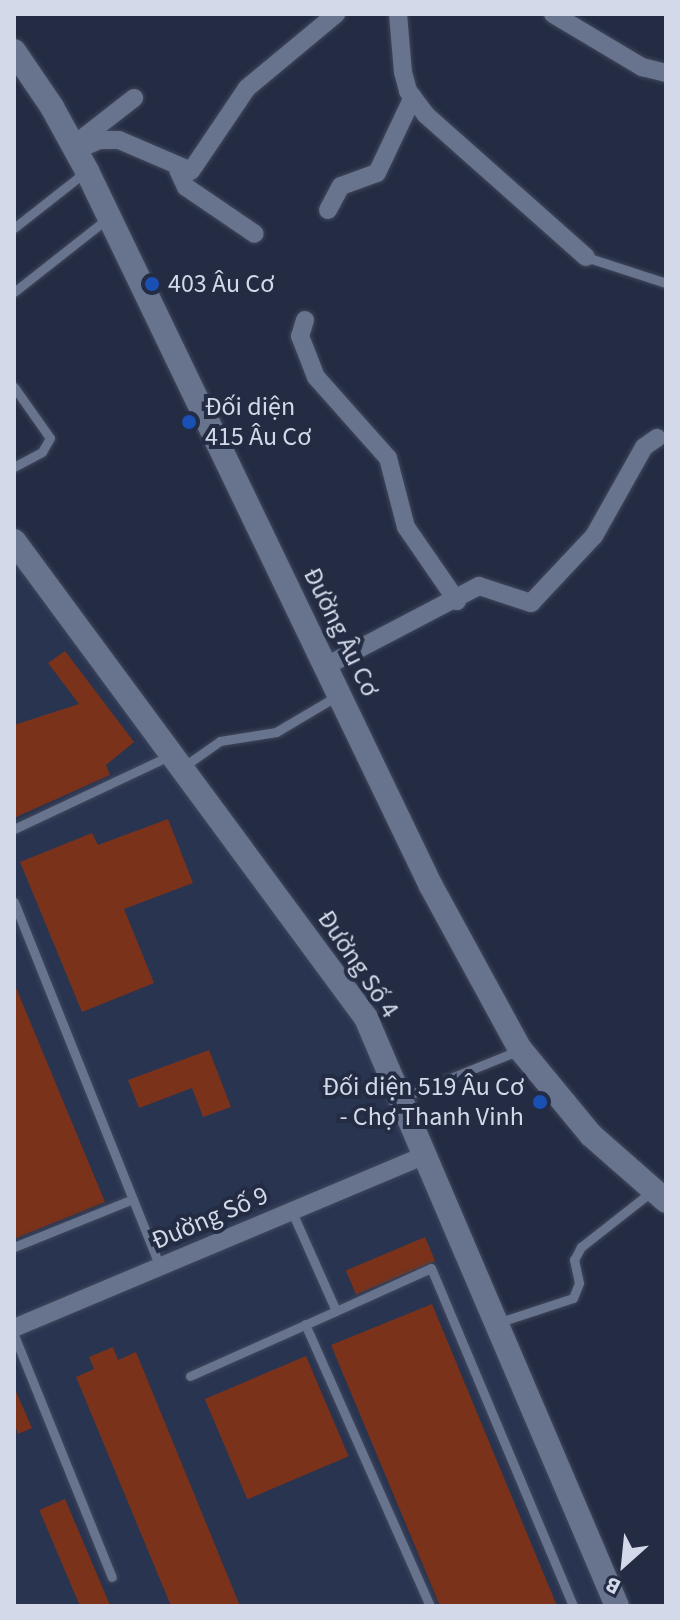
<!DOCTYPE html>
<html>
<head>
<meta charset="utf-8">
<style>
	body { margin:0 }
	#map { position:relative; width:680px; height:1620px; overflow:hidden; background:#232c43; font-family:"Source Sans 3",sans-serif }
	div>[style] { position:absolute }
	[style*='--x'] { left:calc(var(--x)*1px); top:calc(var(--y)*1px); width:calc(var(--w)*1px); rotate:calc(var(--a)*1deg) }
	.built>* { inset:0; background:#293451 }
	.building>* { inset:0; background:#7a321a; transform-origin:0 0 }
	.roads { filter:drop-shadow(0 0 2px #40475b) drop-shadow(0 0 2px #40475b) }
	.lane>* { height:9px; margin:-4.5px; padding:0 4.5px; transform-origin:4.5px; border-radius:4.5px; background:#68738d }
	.street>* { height:18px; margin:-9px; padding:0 9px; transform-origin:9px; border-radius:9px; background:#68738d }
	.secondary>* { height:24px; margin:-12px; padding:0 12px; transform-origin:12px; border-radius:12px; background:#68738d }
	.dots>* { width:22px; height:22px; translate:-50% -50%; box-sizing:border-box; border:4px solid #232c43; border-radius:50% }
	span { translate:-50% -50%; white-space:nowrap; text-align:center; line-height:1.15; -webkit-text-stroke:8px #232c43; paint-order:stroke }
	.poi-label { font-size:26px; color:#d3d9e8 }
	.left { translate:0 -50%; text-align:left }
	.right { translate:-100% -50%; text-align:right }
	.street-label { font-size:26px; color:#d3d9e8 }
	.frame { position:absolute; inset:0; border:16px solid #d3d9e8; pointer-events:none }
	.north { position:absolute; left:584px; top:1524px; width:80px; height:80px; -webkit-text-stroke:6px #232c43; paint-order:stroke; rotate:207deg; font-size:22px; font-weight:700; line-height:32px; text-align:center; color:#d3d9e8 }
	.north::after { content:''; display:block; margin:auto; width:28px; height:36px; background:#d3d9e8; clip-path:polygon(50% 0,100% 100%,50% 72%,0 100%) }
</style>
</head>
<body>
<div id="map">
	<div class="built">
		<div style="clip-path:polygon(14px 541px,366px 1018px,613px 1606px,14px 1606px)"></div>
	</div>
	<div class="building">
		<div style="clip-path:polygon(65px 651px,134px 742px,106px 765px,110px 775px,14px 818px,14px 725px,79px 704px,48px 663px)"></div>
		<div style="clip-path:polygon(168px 819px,193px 883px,124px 909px,154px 983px,82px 1012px,20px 862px,92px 833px,98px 845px)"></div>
		<div style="clip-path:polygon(14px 983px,105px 1202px,14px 1239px)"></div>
		<div style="clip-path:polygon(209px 1050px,231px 1107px,203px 1117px,192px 1088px,139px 1108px,128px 1080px)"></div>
		<div style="left:425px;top:1237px;width:26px;height:86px;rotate:67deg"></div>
		<div style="clip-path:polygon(432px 1304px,557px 1606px,440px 1606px,331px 1345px)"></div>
		<div style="clip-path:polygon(113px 1347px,118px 1360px,136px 1352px,240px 1606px,171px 1606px,76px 1377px,94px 1369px,89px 1357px)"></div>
		<div style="left:306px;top:1356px;width:109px;height:110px;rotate:67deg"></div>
		<div style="clip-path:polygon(14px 1387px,32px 1428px,18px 1434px,14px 1423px)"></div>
		<div style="left:65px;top:1499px;width:116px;height:28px;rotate:67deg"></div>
	</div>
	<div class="roads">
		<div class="lane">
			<div style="--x:14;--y:228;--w:89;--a:-38.2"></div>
			<div style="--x:586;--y:257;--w:84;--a:18"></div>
			<div style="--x:14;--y:292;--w:120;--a:-38.2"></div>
			<div style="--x:14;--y:387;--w:62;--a:54.8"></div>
			<div style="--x:50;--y:438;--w:16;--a:120"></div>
			<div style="--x:42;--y:452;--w:32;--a:152"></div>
			<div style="--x:183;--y:767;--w:45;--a:-35.1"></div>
			<div style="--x:220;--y:741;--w:57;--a:-9.1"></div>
			<div style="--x:276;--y:732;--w:71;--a:-30.5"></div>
			<div style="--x:14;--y:829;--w:174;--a:-25.2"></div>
			<div style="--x:14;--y:902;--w:393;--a:68.2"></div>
			<div style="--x:401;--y:1098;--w:128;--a:-22"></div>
			<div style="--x:292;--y:1212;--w:108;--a:66"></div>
			<div style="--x:336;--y:1311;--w:104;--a:-24.4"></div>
			<div style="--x:431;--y:1268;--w:367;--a:67.2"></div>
			<div style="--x:14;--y:1247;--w:128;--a:-22"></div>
			<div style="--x:497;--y:1323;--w:80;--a:-18.2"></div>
			<div style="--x:573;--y:1298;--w:16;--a:-68"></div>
			<div style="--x:579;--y:1283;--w:24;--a:-102"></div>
			<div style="--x:574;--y:1260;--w:15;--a:-62"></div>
			<div style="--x:581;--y:1247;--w:89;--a:-38.2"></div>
			<div style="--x:305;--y:1324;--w:308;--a:66.1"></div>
			<div style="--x:14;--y:1335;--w:261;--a:68"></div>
			<div style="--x:190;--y:1376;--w:160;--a:-24"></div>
		</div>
		<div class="street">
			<div style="--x:398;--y:14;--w:58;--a:85.1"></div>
			<div style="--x:403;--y:72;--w:20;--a:75"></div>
			<div style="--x:408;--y:91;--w:30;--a:53"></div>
			<div style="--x:426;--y:115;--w:214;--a:41.6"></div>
			<div style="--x:553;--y:14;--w:104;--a:30.8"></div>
			<div style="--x:642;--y:67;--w:25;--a:14"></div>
			<div style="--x:75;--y:144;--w:75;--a:-37.9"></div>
			<div style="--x:76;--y:150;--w:26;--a:-23"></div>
			<div style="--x:100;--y:140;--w:19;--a:0"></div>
			<div style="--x:119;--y:140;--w:78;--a:23.3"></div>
			<div style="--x:191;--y:171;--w:100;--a:-56"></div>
			<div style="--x:247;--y:88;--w:116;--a:-39.7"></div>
			<div style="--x:178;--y:170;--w:19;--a:65"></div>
			<div style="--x:186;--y:187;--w:83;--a:34.3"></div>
			<div style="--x:328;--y:210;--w:27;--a:-62"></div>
			<div style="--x:341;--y:186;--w:38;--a:-20"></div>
			<div style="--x:377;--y:173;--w:84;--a:-64.7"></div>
			<div style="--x:305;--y:320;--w:17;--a:107"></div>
			<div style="--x:300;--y:336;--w:44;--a:68.7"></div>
			<div style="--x:316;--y:377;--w:108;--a:48.4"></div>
			<div style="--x:388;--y:458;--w:71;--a:75.4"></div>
			<div style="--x:406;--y:527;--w:90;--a:55.4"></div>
			<div style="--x:326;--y:666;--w:173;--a:-27.6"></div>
			<div style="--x:479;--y:586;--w:55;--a:18.1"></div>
			<div style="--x:531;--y:603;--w:92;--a:-46.8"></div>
			<div style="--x:594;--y:536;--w:102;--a:-60.7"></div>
			<div style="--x:644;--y:447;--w:16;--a:-35"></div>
			<div style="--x:14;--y:1328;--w:447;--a:-22.8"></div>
		</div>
		<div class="secondary">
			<div style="--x:14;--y:51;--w:68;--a:55.8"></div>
			<div style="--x:52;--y:107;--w:73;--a:61.3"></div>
			<div style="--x:87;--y:171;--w:793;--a:64.31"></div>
			<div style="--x:431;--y:886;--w:186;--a:61.4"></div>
			<div style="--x:520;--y:1049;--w:112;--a:50.5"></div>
			<div style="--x:591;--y:1135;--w:100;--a:41.3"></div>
			<div style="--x:14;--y:541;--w:593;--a:53.57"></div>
			<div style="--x:366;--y:1018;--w:639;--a:66.88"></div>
		</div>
	</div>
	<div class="dots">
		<div style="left:152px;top:284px;background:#1a4fb4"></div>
		<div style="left:189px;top:422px;background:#1a4fb4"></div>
		<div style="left:540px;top:1102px;background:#1a4fb4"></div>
	</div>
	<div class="poi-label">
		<span class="left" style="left:168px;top:284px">403 Âu Cơ</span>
		<span class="left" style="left:205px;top:422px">Đối diện<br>415 Âu Cơ</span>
		<span class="right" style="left:524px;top:1102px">Đối diện 519 Âu Cơ<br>- Chợ Thanh Vinh</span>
	</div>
	<div class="street-label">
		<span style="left:341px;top:632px;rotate:64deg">Đường Âu Cơ</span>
		<span style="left:358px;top:964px;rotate:56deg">Đường Số 4</span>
		<span style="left:210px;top:1218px;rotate:-23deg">Đường Số 9</span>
	</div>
	<div class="frame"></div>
	<div class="north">B</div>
</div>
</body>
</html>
